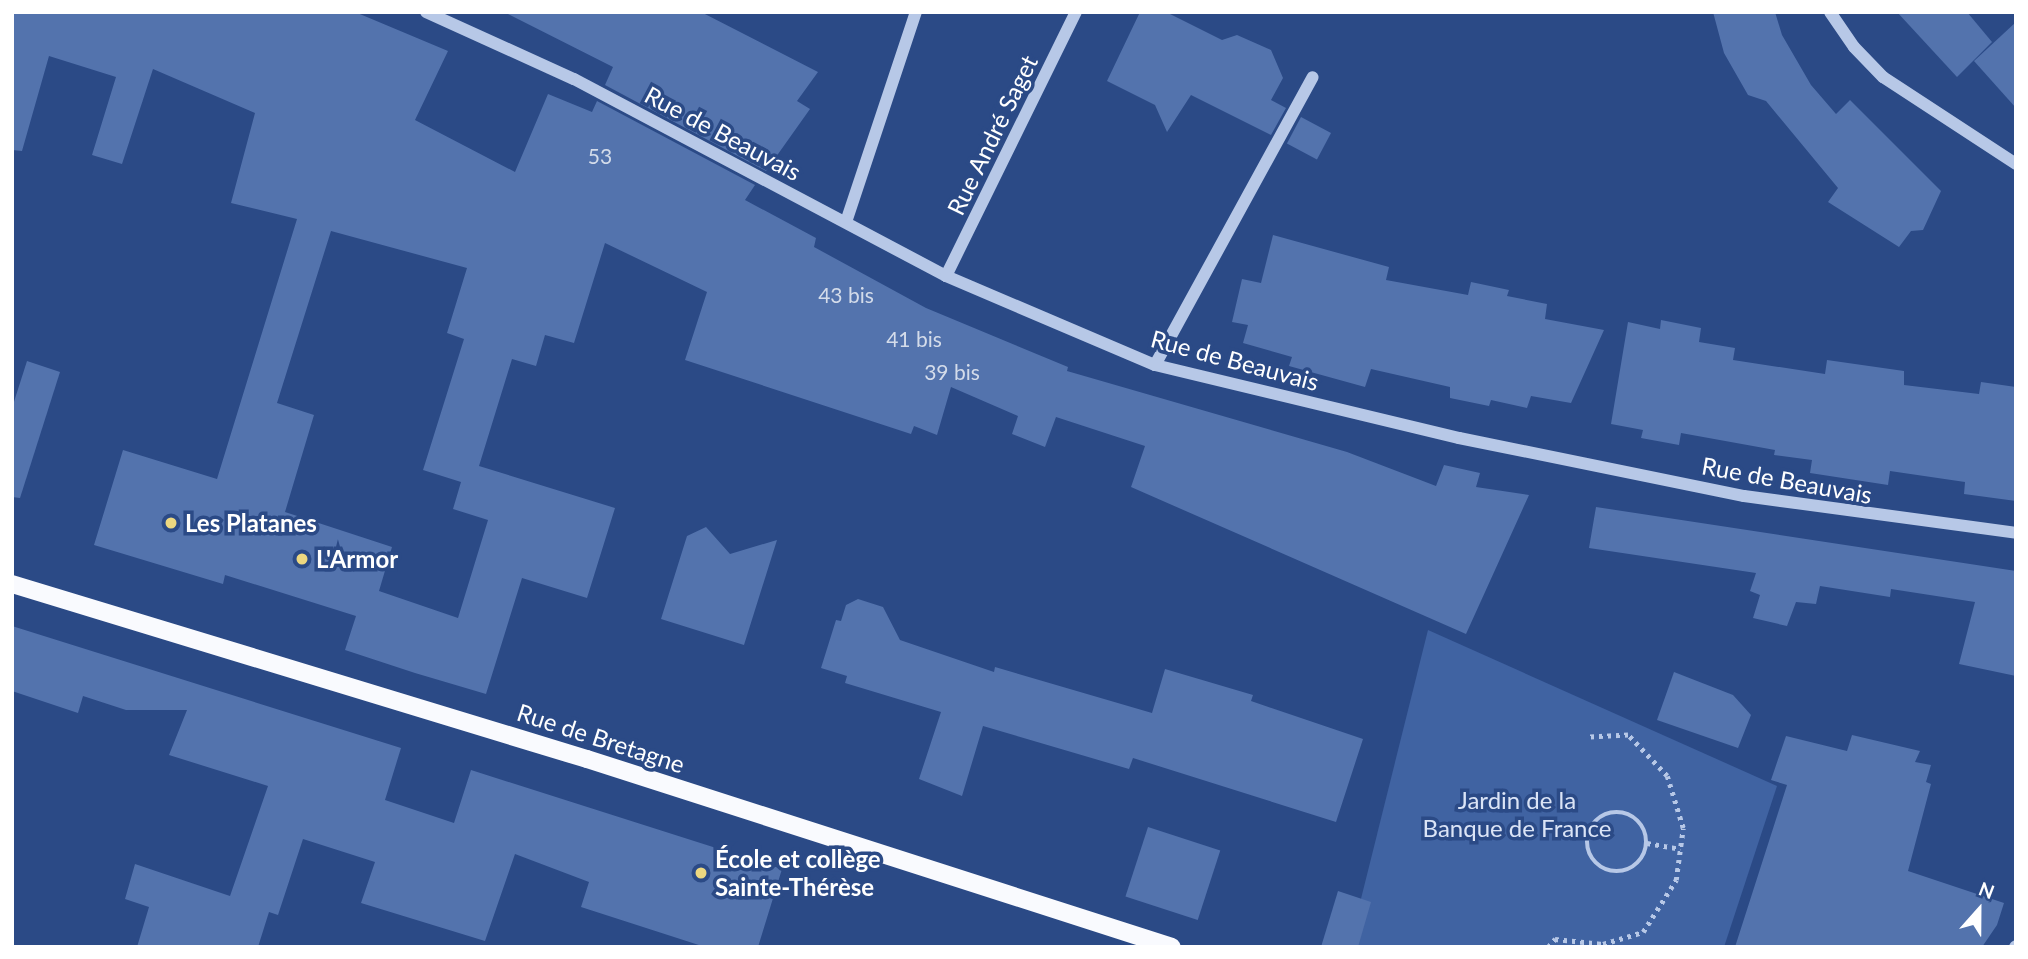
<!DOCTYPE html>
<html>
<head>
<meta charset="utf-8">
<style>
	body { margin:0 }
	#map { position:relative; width:2028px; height:959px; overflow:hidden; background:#2b4a86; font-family:Lato,sans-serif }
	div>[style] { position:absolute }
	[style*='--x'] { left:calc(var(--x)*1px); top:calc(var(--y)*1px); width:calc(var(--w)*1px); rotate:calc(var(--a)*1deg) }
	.green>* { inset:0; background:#4063a2 }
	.building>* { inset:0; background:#5373ad; transform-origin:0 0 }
	.path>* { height:4.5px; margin-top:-2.25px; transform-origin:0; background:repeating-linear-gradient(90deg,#b7c8e7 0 3.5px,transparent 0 8.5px) }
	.path>.ring { margin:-2.25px; padding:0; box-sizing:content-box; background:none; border:4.5px solid #b7c8e7; border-radius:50% }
	.minor>* { height:12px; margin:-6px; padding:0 6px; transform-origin:6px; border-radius:6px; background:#b7c8e7 }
	.major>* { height:18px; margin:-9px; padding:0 9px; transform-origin:9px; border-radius:9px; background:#f9fafe }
	.dots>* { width:19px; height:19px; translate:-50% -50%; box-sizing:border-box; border:4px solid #2b4a86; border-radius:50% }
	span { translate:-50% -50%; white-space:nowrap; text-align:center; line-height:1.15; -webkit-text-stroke:7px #2b4a86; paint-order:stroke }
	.number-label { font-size:21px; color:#d4dcea }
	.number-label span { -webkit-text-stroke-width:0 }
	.street-label { font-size:24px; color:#fff }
	.poi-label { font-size:24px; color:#fff; font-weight:700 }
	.left { translate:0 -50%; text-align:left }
	.park-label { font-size:24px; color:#dbe4f6 }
	.frame { position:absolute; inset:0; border:14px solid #fff; pointer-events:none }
	.north { position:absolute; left:1944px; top:875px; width:70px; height:70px; -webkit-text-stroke:5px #2b4a86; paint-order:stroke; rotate:21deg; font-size:19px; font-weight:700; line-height:28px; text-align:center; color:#fff }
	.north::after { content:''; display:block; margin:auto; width:24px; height:32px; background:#fff; clip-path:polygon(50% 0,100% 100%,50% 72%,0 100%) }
</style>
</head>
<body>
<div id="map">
	<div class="green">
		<div style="clip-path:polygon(1428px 630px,1777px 786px,1724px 947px,1349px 947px)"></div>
	</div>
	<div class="building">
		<div style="clip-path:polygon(evenodd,12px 12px,355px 12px,448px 51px,415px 120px,515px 172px,548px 94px,592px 112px,597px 101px,755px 185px,745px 200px,816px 238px,814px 247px,926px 308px,1068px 367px,1067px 371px,1347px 452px,1436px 486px,1444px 465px,1480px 473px,1476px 487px,1529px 495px,1466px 634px,1131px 487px,1145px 446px,1056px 417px,1045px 447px,1012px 434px,1018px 416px,951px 387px,937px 435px,914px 426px,911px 434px,685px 360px,707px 292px,605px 243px,574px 343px,545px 335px,536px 366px,512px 359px,479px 466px,615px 508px,587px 598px,522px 578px,486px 694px,415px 673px,345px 650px,356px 616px,225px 575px,223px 584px,94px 545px,123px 450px,217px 479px,297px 219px,231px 203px,255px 113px,153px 69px,122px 164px,92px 155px,116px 77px,49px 56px,22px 151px,12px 150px,12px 12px,331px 231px,467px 268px,447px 333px,464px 339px,423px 470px,461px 482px,453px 509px,488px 520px,458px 618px,379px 591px,392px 547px,285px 512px,314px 415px,277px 403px,331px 231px)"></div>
		<div style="clip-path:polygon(504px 12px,701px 12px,818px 72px,797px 101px,810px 109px,766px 171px,605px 85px,613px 67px)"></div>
		<div style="clip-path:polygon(1140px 12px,1166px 12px,1222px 40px,1237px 35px,1271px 50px,1283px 78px,1271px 100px,1286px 108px,1271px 135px,1191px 95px,1167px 132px,1155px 105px,1107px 81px)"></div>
		<div style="clip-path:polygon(1713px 12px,1775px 12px,1782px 35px,1811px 85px,1836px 114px,1850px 100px,1941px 191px,1923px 230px,1911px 231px,1899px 247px,1828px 202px,1838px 188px,1766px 101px,1748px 95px,1724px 53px)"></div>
		<div style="clip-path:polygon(1897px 12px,1967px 12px,1992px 42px,1957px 77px)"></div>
		<div style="clip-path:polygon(2016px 22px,2016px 108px,1974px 61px)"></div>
		<div style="left:1301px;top:117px;width:34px;height:30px;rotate:28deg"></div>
		<div style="clip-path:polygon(1273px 235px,1389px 267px,1386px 280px,1468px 295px,1471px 282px,1509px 290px,1507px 296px,1547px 304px,1545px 319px,1604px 330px,1571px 403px,1531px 396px,1527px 408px,1491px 400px,1489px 406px,1450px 398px,1450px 387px,1371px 369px,1365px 387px,1289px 366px,1292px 357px,1243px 343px,1248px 325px,1232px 322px,1242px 279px,1261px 283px)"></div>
		<div style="clip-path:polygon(1661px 320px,1701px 328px,1699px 342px,1735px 348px,1733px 360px,1825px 374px,1827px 360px,1904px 371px,1904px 385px,1979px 394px,1981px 382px,2016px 387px,2016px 501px,1964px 494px,1965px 482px,1890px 471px,1888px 485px,1810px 473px,1812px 460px,1774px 455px,1775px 450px,1681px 433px,1679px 445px,1641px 438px,1643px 430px,1611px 424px,1628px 322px,1660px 329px)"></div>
		<div style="clip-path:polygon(27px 361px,60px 372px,20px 498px,12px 497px,12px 408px)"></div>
		<div style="clip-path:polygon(1596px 507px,2016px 571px,2016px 676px,1959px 664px,1975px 602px,1891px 589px,1890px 597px,1820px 586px,1816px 604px,1796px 602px,1787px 626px,1753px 618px,1760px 595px,1750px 591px,1756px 573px,1589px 548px)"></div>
		<div style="clip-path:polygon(706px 527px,730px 554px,777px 540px,744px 645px,661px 619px,687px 536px)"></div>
		<div style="clip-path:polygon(858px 599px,883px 607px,900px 640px,994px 672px,995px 667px,1152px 713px,1165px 669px,1253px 695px,1251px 701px,1363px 739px,1336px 822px,1133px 758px,1129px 769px,983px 726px,962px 796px,919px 779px,941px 712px,845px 683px,847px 676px,821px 668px,836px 620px,841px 621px,846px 605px)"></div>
		<div style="clip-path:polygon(12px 626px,401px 748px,385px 800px,454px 823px,471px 770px,782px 869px,758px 947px,705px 947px,581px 907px,589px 882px,515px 854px,485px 941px,361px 903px,375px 862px,303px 839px,278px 915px,269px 912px,258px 947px,137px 947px,149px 907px,125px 899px,135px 864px,230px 896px,268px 786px,169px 755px,187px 710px,126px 710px,83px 696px,78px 713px,12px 691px)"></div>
		<div style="clip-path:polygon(1674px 672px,1733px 695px,1751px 715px,1738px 748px,1657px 720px)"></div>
		<div style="clip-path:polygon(1852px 735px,1920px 751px,1915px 762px,1931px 765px,1926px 782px,1931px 784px,1908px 871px,2004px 903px,1997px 925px,1982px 947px,1735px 947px,1787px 785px,1771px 780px,1786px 736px,1847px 751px)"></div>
		<div style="left:1148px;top:827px;width:76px;height:73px;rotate:18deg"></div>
		<div style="clip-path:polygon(1338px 891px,1371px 902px,1358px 947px,1321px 947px)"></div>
	</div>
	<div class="path">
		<div class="ring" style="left:1587px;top:812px;width:55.5px;height:55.5px"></div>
		<div style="--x:1647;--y:843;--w:34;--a:10"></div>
		<div style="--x:1548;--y:947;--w:11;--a:-49"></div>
		<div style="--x:1555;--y:939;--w:48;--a:5.9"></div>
		<div style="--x:1603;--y:944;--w:42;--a:-16.7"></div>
		<div style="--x:1643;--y:932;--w:62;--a:-57.6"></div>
		<div style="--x:1676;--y:880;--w:52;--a:-82.3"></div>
		<div style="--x:1683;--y:828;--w:54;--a:-107.1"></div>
		<div style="--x:1667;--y:776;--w:57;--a:-133.6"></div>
		<div style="--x:1628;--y:735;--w:38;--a:177"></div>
	</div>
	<div class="minor">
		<div style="--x:426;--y:12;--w:162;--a:24.4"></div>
		<div style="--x:574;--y:79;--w:421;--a:27.9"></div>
		<div style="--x:946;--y:276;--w:227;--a:23.1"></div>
		<div style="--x:1155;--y:365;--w:313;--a:13.5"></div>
		<div style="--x:1459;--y:438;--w:291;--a:11.5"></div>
		<div style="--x:1744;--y:496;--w:275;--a:7.7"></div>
		<div style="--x:1830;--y:12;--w:42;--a:55.6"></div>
		<div style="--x:1854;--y:47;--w:42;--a:46"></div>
		<div style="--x:1883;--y:77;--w:159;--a:33.2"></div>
		<div style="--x:846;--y:222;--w:221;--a:-71.6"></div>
		<div style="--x:946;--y:276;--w:294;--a:-63.8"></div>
		<div style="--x:1155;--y:365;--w:328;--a:-61.3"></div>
		<div style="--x:2015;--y:947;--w:1;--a:-45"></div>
	</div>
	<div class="major">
		<div style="--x:12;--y:584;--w:601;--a:16.93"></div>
		<div style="--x:587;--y:759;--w:614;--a:17.82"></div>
	</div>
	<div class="dots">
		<div style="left:171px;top:523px;background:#edd880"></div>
		<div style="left:302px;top:559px;background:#edd880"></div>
		<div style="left:701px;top:873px;background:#edd880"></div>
	</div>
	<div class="number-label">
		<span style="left:600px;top:156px">53</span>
		<span style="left:846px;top:295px">43 bis</span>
		<span style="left:914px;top:339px">41 bis</span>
		<span style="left:952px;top:372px">39 bis</span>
	</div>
	<div class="street-label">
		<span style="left:723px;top:133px;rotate:28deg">Rue de Beauvais</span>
		<span style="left:992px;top:135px;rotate:-64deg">Rue André Saget</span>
		<span style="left:1235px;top:360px;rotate:15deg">Rue de Beauvais</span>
		<span style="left:1787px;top:480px;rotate:10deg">Rue de Beauvais</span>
		<span style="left:601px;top:738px;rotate:18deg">Rue de Bretagne</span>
	</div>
	<div class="poi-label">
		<span class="left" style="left:185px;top:523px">Les Platanes</span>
		<span class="left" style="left:316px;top:559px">L'Armor</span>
		<span class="left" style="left:715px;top:873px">École et collège<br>Sainte-Thérèse</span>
	</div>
	<div class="park-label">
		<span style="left:1517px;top:814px">Jardin de la<br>Banque de France</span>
	</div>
	<div class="frame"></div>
	<div class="north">N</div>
</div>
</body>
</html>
